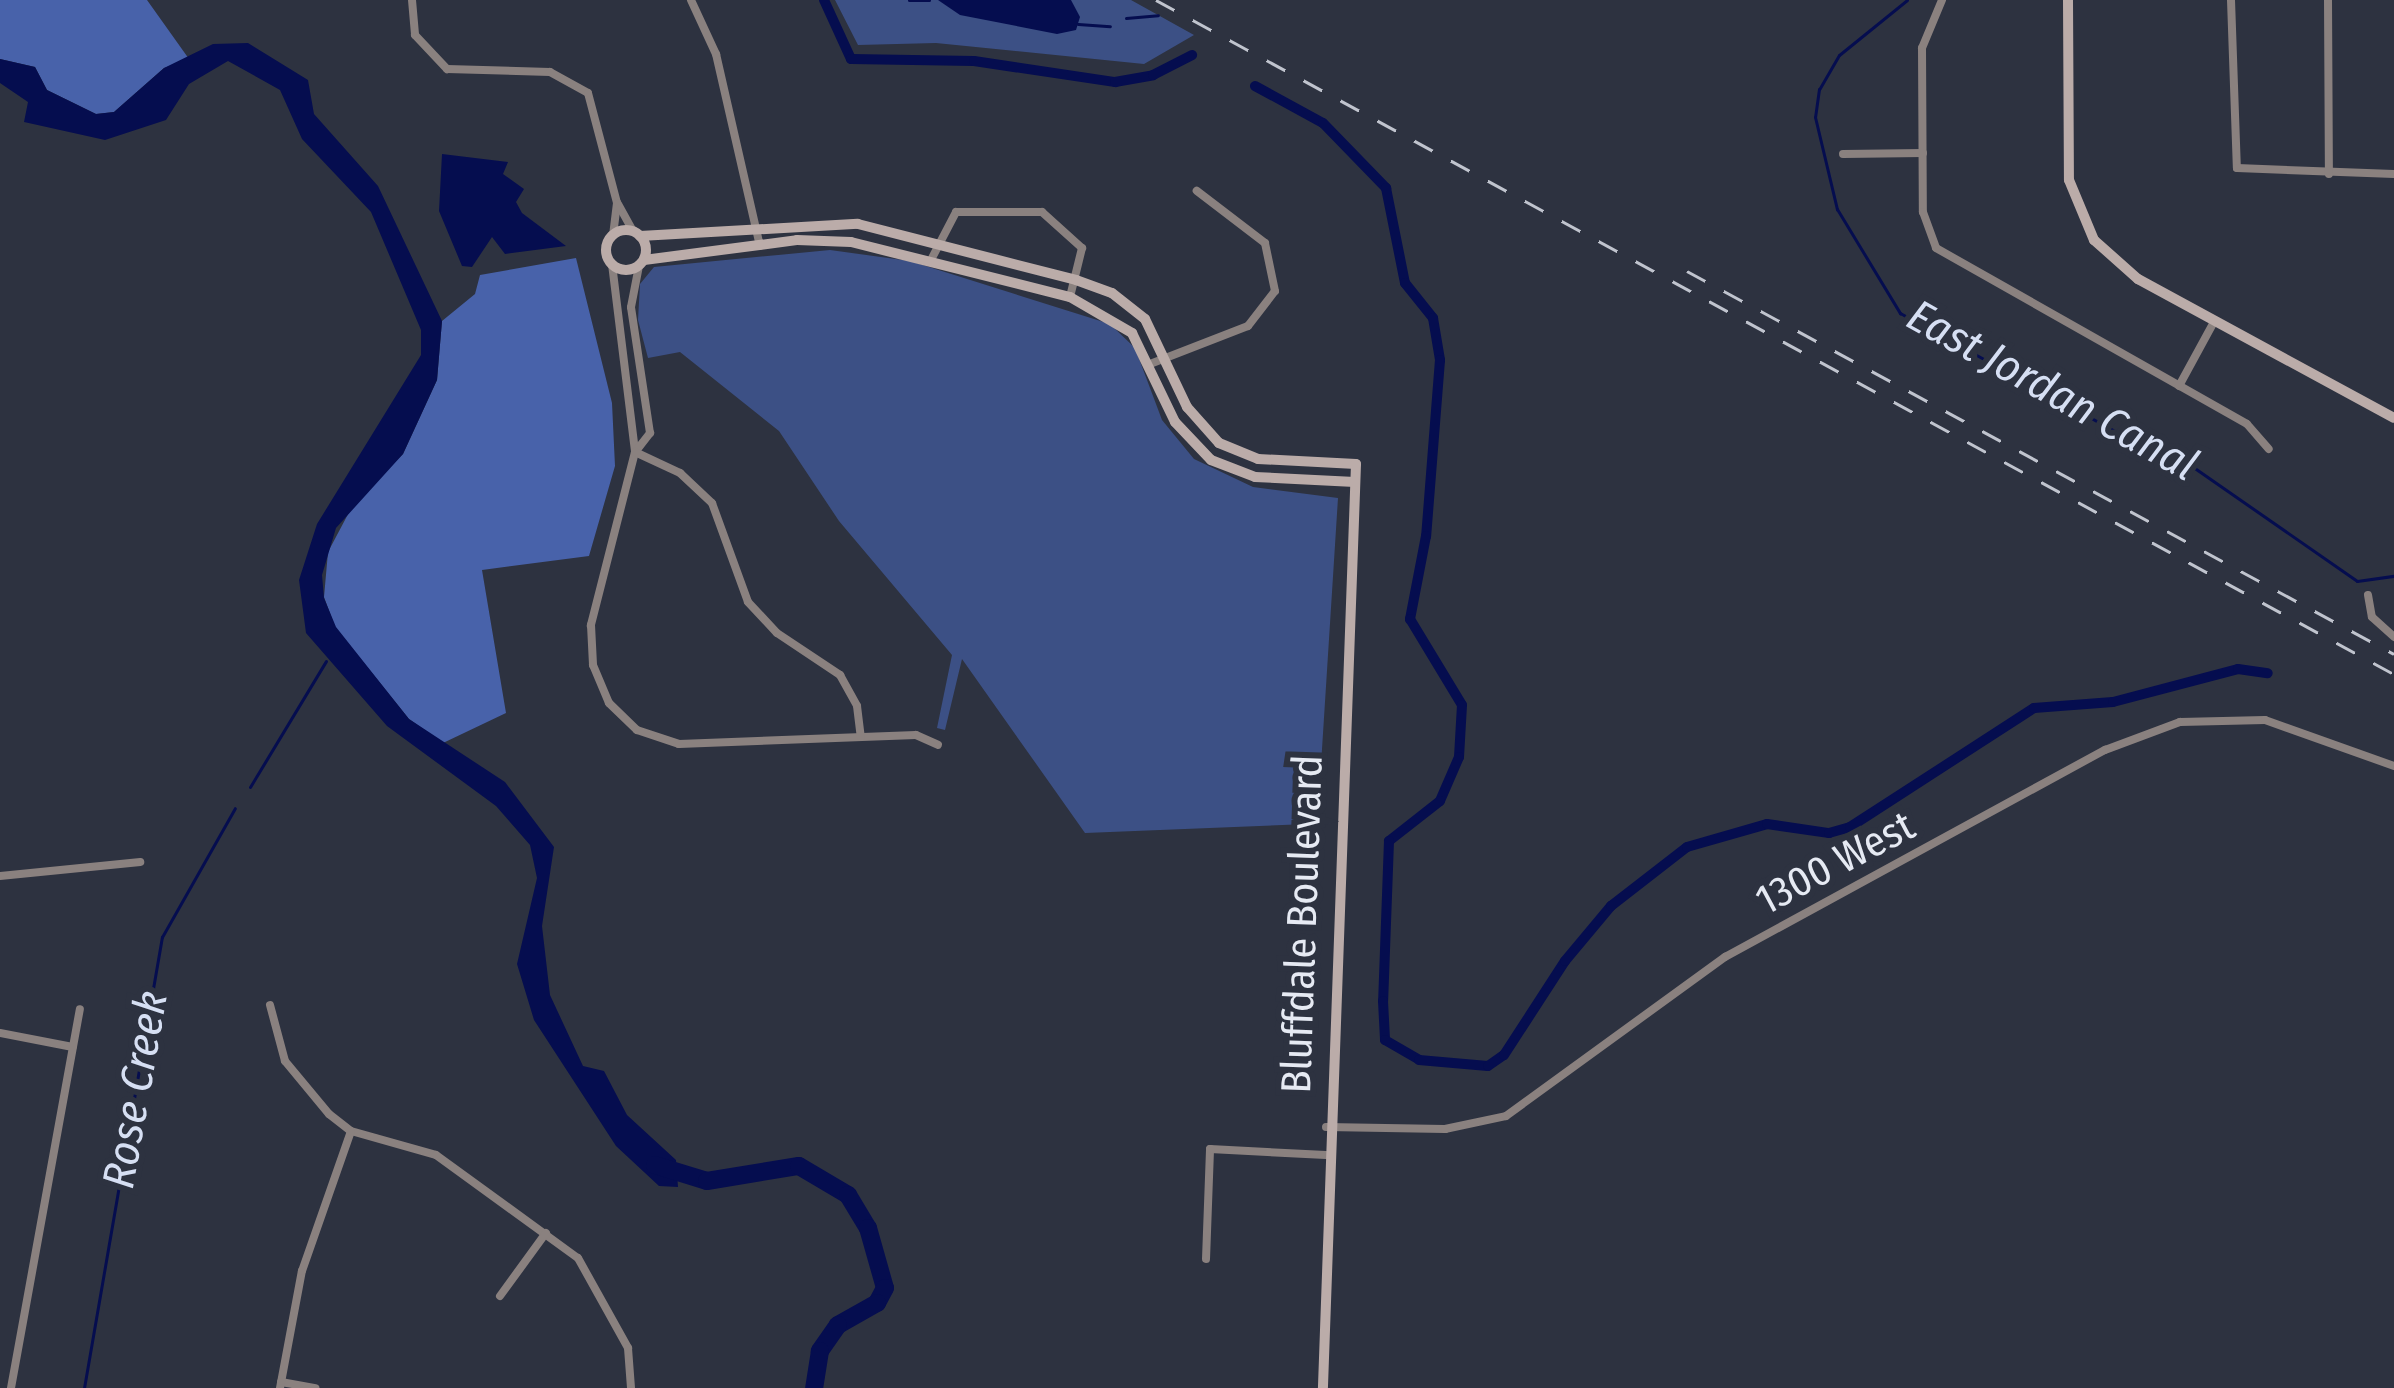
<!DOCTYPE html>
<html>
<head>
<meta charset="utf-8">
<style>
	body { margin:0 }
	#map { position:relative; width:2394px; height:1388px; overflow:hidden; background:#2d3240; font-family:"Fira Sans Condensed",sans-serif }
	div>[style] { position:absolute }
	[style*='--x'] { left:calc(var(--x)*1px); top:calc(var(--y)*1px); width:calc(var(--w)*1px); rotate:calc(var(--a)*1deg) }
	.green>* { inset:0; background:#3c5085 }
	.forest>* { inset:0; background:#4862aa }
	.water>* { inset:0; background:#050d4f }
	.stream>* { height:3px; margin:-1.5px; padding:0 1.5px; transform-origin:1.5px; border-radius:1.5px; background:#050d4f }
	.canal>* { height:10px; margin:-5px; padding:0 5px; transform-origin:5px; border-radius:5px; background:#050d4f }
	.river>* { height:18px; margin:-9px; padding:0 9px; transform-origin:9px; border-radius:9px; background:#050d4f }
	.street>* { height:8px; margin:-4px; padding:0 4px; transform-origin:4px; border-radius:4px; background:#8a817f }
	.secondary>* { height:10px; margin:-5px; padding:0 5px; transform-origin:5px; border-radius:5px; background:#bbaca9 }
	.secondary>.ring { margin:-5px; padding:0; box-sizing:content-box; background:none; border:10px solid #bbaca9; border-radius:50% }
	.rail>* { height:3px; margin-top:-1.5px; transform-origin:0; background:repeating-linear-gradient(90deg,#c0c4ce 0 21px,transparent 0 42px) }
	span { translate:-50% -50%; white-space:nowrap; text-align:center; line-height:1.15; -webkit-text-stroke:12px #2d3240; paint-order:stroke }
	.street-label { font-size:42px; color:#e6eaf3 }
	.water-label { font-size:45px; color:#d6dff3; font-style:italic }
</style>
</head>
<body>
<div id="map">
	<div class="green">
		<div style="clip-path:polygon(835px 0,1131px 0,1194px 35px,1144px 64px,936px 43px,858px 45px)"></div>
		<div style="clip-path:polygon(830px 250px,910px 261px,1110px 324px,1135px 348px,1162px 420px,1194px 459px,1253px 487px,1338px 498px,1318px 812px,1332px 823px,1085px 833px,962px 659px,945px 730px,937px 728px,952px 655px,839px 521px,779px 431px,680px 352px,648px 358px,638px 320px,640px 284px,654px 267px)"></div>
	</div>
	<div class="forest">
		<div style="clip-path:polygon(0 0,147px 0,189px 59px,164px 68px,114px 112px,96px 114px,47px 90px,35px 67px,0 59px)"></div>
		<div style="clip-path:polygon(576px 258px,612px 403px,615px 466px,589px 556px,482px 570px,506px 713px,443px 743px,409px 719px,335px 627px,324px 597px,328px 552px,355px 501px,403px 454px,437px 380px,442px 321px,475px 294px,480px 275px)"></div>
	</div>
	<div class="water">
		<div style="clip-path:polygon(938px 0,1071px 0,1080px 17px,1076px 30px,1057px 34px,960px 15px)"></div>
		<div style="clip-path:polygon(248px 43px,308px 80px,314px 114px,378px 186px,442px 321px,437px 380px,403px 454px,336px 528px,322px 575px,324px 598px,336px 627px,409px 719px,505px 782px,554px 847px,542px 926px,550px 995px,583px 1066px,604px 1071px,627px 1115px,676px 1160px,678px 1187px,659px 1186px,616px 1146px,534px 1020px,517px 964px,537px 878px,530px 845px,496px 806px,387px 726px,306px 633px,299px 580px,317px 524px,421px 355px,421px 330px,371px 212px,302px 139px,280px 90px,228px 61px,189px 84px,166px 120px,105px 140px,24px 122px,28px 102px,0 83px,0 59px,35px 67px,47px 90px,96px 114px,114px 112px,164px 68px,213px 44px)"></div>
		<div style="clip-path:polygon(442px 154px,508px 162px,503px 174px,524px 189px,516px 202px,522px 213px,566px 246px,505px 254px,492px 237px,472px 267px,462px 266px,439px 211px)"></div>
	</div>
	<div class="stream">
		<div style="--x:909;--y:0;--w:20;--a:0"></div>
		<div style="--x:1907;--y:0;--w:87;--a:141"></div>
		<div style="--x:1839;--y:55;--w:39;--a:120"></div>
		<div style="--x:1819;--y:89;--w:28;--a:98"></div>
		<div style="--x:1815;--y:117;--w:95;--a:76.6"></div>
		<div style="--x:1837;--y:209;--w:122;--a:58.8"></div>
		<div style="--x:1900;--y:313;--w:259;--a:28.8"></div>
		<div style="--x:2127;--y:438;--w:60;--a:21.4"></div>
		<div style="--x:2183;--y:460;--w:212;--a:34.8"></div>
		<div style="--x:2357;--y:581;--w:37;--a:-8"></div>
		<div style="--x:1126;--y:18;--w:32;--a:-5"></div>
		<div style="--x:1078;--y:24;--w:32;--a:4"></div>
		<div style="--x:250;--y:787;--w:147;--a:-58.9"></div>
		<div style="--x:84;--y:1388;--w:458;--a:-80.2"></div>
		<div style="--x:162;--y:937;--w:148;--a:-60.5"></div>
	</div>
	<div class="canal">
		<div style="--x:824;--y:0;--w:65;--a:65.4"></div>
		<div style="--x:851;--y:59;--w:123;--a:0.9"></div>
		<div style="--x:974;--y:61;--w:143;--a:8.5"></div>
		<div style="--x:1115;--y:82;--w:39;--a:-10"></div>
		<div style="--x:1153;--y:75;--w:44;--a:-27.1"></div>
		<div style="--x:1255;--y:86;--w:77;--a:28.6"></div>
		<div style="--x:1323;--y:123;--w:91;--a:45.9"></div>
		<div style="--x:1386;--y:188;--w:97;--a:78.7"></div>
		<div style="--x:1405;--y:283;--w:45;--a:51.3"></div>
		<div style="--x:1433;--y:318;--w:43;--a:80.5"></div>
		<div style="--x:1440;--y:360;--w:177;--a:94.5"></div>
		<div style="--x:1426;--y:536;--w:85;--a:100.9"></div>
		<div style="--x:1410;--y:619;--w:100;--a:58.8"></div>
		<div style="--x:1462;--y:705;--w:52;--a:93.3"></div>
		<div style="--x:1459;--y:757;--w:48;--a:113.4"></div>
		<div style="--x:1440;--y:801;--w:65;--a:141.9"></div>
		<div style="--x:1389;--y:841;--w:160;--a:92.1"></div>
		<div style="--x:1383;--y:1001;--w:39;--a:87"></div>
		<div style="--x:1385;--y:1040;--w:39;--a:30"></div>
		<div style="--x:1419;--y:1060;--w:69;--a:5"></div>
		<div style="--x:1488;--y:1066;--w:19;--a:-35"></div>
		<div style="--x:1504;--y:1055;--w:112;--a:-57"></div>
		<div style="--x:1565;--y:961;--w:72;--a:-50.1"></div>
		<div style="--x:1611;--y:906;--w:96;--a:-37.8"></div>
		<div style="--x:1687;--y:847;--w:83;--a:-16"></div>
		<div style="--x:1767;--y:824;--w:63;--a:8.3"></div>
		<div style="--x:1829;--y:833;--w:22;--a:-16"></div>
		<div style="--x:1850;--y:827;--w:219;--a:-32.9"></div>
		<div style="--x:2034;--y:708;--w:79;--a:-4.3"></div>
		<div style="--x:2113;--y:702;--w:129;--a:-14.8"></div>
		<div style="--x:2238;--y:669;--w:30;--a:8"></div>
	</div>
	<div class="river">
		<div style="--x:655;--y:1165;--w:54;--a:17.1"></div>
		<div style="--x:707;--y:1181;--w:93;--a:-9.3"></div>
		<div style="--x:799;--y:1166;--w:57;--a:30.6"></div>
		<div style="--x:848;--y:1195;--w:39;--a:59"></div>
		<div style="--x:868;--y:1228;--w:62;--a:74.2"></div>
		<div style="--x:885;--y:1288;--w:17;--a:118"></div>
		<div style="--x:877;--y:1303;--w:45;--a:150.6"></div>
		<div style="--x:838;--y:1325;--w:32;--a:125"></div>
		<div style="--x:820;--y:1351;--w:37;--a:99"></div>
	</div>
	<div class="street">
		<div style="--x:412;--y:0;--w:35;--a:85"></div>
		<div style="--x:415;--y:35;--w:47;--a:46.7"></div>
		<div style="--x:447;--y:69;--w:103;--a:1.7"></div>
		<div style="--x:550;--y:72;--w:43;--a:28.9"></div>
		<div style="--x:588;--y:93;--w:114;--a:75.2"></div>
		<div style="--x:617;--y:203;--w:32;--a:97"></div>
		<div style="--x:691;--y:0;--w:60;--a:65.2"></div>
		<div style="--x:716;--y:54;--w:197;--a:77.1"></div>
		<div style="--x:1942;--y:0;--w:52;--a:112.6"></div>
		<div style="--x:1922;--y:48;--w:164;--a:89.7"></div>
		<div style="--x:1923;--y:212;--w:38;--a:70"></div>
		<div style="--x:1936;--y:248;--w:357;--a:29.5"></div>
		<div style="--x:2247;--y:424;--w:33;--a:49"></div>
		<div style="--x:2231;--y:0;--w:168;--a:88"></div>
		<div style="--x:2237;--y:168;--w:157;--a:2.2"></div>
		<div style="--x:2328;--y:0;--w:174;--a:89.7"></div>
		<div style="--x:1843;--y:154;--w:80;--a:-0.7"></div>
		<div style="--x:618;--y:204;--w:31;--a:61"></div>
		<div style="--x:932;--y:258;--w:52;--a:-62.4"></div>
		<div style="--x:956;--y:212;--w:86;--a:0"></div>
		<div style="--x:1042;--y:212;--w:54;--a:42"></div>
		<div style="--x:1082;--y:248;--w:50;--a:103.8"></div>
		<div style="--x:612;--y:264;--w:189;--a:83"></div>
		<div style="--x:635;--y:452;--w:179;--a:104.3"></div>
		<div style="--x:591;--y:625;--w:40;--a:87.1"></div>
		<div style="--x:593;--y:665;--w:41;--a:67.2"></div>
		<div style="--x:609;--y:703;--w:39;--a:44"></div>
		<div style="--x:637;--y:730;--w:44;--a:18.4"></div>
		<div style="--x:679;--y:744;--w:237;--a:-2.2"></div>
		<div style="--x:916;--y:735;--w:24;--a:24"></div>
		<div style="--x:1150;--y:364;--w:105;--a:-21.2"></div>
		<div style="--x:1248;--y:326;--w:44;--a:-52.4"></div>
		<div style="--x:1275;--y:291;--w:49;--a:-101.8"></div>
		<div style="--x:1265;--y:243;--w:86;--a:-142.6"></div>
		<div style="--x:2179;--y:386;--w:75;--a:-61.4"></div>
		<div style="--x:636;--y:451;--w:23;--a:-52"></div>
		<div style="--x:650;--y:433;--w:127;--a:-98.6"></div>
		<div style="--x:631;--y:307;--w:42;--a:-79"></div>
		<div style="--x:635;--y:452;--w:50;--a:25"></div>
		<div style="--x:680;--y:473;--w:44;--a:43.2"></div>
		<div style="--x:712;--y:503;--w:105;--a:70"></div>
		<div style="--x:748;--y:602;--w:42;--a:46.9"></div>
		<div style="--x:777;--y:633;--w:76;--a:33.7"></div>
		<div style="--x:840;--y:675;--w:35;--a:61"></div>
		<div style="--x:857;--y:706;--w:31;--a:83"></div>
		<div style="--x:2368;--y:595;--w:22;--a:80"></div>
		<div style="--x:2372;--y:617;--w:30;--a:42"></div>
		<div style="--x:0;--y:876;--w:141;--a:-5.7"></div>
		<div style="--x:270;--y:1005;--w:58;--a:75"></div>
		<div style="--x:285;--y:1061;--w:69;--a:50.3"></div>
		<div style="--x:329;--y:1114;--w:28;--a:38"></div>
		<div style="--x:351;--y:1131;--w:88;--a:15.8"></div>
		<div style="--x:436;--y:1155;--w:175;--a:36"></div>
		<div style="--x:578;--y:1258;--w:103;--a:60.9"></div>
		<div style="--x:628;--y:1348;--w:40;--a:85.7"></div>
		<div style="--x:0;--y:1033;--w:74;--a:10.9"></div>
		<div style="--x:1326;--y:1127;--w:119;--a:1"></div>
		<div style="--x:1445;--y:1129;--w:62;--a:-12"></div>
		<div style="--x:1506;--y:1116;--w:271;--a:-36"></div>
		<div style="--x:1725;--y:957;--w:433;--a:-28.6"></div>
		<div style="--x:2105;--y:750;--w:80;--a:-20.5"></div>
		<div style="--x:2180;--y:722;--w:85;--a:-1.3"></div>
		<div style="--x:2265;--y:720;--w:137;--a:19.6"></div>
		<div style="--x:1206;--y:1259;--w:110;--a:-87.9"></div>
		<div style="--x:1210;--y:1149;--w:116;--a:3"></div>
		<div style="--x:500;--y:1296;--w:78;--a:-53.9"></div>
		<div style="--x:281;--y:1382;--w:35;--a:10"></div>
		<div style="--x:11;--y:1388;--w:385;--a:-79.7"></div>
		<div style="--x:280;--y:1388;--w:119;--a:-79.4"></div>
		<div style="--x:302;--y:1271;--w:148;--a:-70.7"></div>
	</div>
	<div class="secondary">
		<div style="--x:2068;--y:0;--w:180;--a:89.7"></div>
		<div style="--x:2069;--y:180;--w:65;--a:67.4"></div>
		<div style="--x:2094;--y:240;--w:59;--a:41.6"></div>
		<div style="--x:2138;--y:279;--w:291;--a:28.5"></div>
		<div class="ring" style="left:606px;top:230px;width:30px;height:30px"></div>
		<div style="--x:640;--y:236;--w:218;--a:-3.2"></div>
		<div style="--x:858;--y:224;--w:225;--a:14.4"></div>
		<div style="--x:1076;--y:280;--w:38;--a:20"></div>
		<div style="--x:1112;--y:293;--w:42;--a:38.2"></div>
		<div style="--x:1145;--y:319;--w:98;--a:64.5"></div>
		<div style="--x:1187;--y:407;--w:48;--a:48.4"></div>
		<div style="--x:1219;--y:443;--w:42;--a:22.3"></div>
		<div style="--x:1258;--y:459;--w:98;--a:2.9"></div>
		<div style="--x:1356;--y:464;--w:925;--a:92.05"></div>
		<div style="--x:644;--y:260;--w:154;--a:-7.4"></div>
		<div style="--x:797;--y:240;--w:54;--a:2.1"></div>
		<div style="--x:851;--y:242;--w:226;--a:14.1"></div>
		<div style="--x:1070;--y:297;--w:72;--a:30.1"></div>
		<div style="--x:1132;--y:333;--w:99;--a:64.2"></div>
		<div style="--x:1175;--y:422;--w:52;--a:46.5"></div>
		<div style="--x:1211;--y:460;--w:47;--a:21.1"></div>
		<div style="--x:1255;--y:477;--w:100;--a:2.9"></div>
	</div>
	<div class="rail">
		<div style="--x:1156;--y:0;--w:1410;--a:28.57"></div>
		<div style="--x:1687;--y:271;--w:804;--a:28.45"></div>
	</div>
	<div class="street-label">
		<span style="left:1835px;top:863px;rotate:-28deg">1300 West</span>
		<span style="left:1302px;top:924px;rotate:-88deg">Bluffdale Boulevard</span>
	</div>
	<div class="water-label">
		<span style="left:2052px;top:391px;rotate:29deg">East Jordan Canal</span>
		<span style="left:136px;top:1090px;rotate:-80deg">Rose Creek</span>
	</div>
</div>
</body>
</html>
